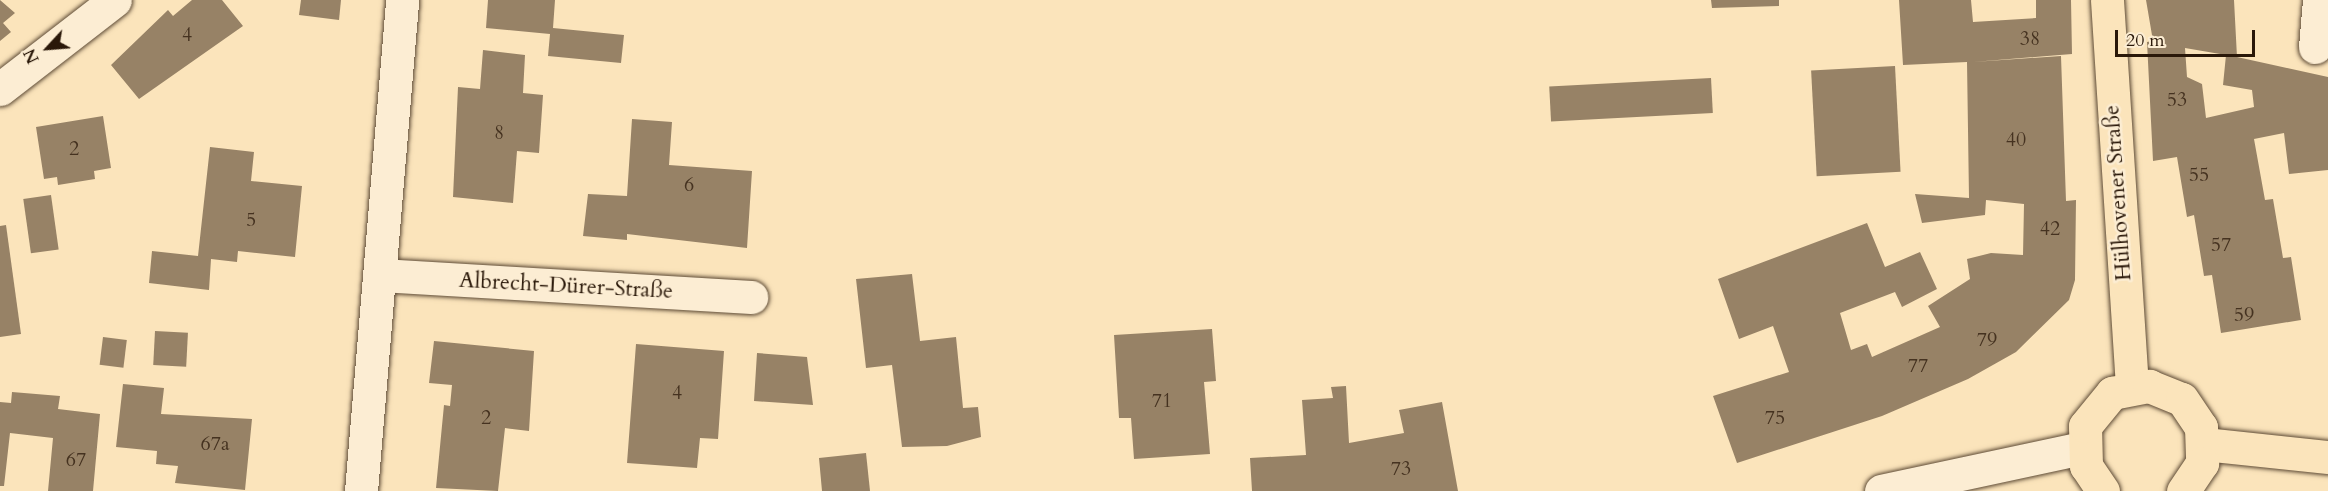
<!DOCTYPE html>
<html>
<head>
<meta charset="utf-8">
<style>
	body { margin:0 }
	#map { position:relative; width:2328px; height:491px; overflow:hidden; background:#fbe4bb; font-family:Cardo,serif }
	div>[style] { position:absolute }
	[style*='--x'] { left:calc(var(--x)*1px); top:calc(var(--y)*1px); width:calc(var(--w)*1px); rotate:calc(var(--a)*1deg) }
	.building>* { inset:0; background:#978266; transform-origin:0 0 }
	.roads { filter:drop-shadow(0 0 2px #5e4b36) drop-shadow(0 0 2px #5e4b36) }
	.minor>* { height:33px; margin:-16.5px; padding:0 16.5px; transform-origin:16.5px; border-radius:16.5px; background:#fcedd3 }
	.major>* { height:33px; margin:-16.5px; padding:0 16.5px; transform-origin:16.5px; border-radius:16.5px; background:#fbe4bb }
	span { translate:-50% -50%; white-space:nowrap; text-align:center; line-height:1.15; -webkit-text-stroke:5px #fcedd3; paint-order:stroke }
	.number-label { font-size:20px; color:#453220 }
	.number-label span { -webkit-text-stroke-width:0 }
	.street-label { font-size:22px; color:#2a1809 }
	.north { position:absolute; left:18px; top:18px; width:60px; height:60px; -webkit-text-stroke:4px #fcedd3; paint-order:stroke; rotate:244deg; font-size:16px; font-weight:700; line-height:24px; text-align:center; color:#2a1809 }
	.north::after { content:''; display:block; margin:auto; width:21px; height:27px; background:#2a1809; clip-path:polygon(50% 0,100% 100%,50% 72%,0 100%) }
	.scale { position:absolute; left:2115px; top:30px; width:140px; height:27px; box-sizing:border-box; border:3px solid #2a1809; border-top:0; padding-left:8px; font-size:18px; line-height:21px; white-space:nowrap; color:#2a1809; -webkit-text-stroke:4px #fcedd3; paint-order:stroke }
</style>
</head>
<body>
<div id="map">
	<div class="building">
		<div style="clip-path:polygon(0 0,15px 13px,3px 23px,11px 32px,0 41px)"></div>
		<div style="clip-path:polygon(192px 0,222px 0,243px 26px,139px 99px,111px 65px,168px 10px,173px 16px)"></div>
		<div style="clip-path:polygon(301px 0,341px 0,339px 20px,299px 15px)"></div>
		<div style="clip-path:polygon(488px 0,555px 0,553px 28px,624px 35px,621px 63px,548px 56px,550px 34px,486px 28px)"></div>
		<div style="clip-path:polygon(1711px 0,1779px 0,1779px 6px,1712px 8px)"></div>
		<div style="clip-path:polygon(1899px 0,1971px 0,1973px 22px,2036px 18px,2036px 0,2071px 0,2072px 54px,1973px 62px,2061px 56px,2066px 201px,2076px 200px,2075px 280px,2069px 300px,2016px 352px,1968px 379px,1882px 416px,1737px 463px,1713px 396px,1789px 372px,1773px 326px,1739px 339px,1718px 279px,1867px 223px,1885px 267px,1920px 252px,1937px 289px,1902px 307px,1895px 292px,1840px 313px,1851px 350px,1867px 344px,1872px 357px,1940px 327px,1928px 306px,1970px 279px,1967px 259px,1991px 253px,2023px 255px,2024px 204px,1986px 200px,1985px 215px,1922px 223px,1915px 194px,1969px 198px,1967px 62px,1903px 65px)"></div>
		<div style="clip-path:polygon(evenodd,2146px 0,2234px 0,2237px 57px,2328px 77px,2328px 170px,2289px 174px,2284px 133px,2254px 139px,2265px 200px,2273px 199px,2283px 258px,2291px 257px,2301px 320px,2221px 333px,2212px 275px,2204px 276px,2194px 215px,2187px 217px,2177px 157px,2153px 161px,2147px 42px,2153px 41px,2146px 0,2185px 48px,2226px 55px,2223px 85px,2252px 90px,2254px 107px,2206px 118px,2202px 84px,2187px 77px,2185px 48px)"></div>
		<div style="clip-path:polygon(483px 50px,525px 55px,523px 93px,543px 95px,539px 153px,517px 151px,513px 203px,453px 197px,458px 87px,480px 89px)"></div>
		<div style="left:1895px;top:66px;width:106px;height:84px;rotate:87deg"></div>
		<div style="left:1711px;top:78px;width:35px;height:162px;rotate:87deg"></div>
		<div style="clip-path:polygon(103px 116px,111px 168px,94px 171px,95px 179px,58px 185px,57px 177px,44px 179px,36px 127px)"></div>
		<div style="clip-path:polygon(632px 119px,672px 122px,669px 165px,752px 171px,747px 248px,627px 234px,627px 240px,583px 236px,588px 194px,627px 196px)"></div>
		<div style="clip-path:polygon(210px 147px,254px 152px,251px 181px,302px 186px,295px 257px,238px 251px,237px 262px,211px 259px,209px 290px,149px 283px,152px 251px,198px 256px)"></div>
		<div style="left:51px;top:195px;width:55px;height:28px;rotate:82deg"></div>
		<div style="clip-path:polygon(6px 225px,21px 334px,0 337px,0 226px)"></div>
		<div style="clip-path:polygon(912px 274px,920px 341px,956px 337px,963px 408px,978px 407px,981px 437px,947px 446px,902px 447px,892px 365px,866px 368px,856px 279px)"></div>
		<div style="clip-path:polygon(1212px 329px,1216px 381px,1204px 382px,1210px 454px,1134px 459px,1131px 418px,1119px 418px,1114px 335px)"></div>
		<div style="left:155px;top:331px;width:33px;height:34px;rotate:3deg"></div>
		<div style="left:103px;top:337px;width:24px;height:28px;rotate:7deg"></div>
		<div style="clip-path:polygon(434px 341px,534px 351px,529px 431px,505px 428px,498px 491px,436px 488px,444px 405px,450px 406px,452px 385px,429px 383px)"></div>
		<div style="clip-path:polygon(636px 344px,724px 351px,718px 439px,700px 438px,697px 468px,627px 463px)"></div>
		<div style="clip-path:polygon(757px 353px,807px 357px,813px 405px,754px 401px)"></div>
		<div style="clip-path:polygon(123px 384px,164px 388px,161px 414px,252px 419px,245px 490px,175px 483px,178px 466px,156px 464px,157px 451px,116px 447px)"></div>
		<div style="clip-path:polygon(1346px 386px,1349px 443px,1404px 433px,1399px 410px,1442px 402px,1458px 491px,1252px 491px,1250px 458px,1306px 455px,1302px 400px,1333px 398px,1331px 387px)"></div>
		<div style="clip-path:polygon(12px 392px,60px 396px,58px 409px,100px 414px,93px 491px,48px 491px,53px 438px,10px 433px,4px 486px,0 486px,0 402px,11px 403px)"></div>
		<div style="clip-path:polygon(866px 453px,870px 491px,822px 491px,819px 458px)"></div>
	</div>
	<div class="roads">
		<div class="minor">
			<div style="--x:2315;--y:47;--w:47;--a:-85.1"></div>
			<div style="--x:0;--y:89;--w:145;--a:-37.7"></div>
			<div style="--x:380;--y:275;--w:372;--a:3.4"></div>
			<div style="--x:361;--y:491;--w:493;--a:-85.2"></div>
			<div style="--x:1881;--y:491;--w:206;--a:-12.1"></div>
		</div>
		<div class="major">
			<div style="--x:2107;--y:0;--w:387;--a:86.3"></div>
			<div style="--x:2204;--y:444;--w:125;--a:6"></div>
			<div style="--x:2103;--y:491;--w:30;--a:-124"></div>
			<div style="--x:2086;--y:466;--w:40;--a:-91.4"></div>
			<div style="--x:2085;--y:426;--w:43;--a:-50.7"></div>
			<div style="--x:2112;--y:393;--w:38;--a:-11"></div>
			<div style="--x:2149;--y:386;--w:35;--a:22"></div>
			<div style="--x:2182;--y:399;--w:34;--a:56"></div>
			<div style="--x:2201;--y:427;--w:36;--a:88"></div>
			<div style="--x:2202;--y:463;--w:34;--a:124"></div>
		</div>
	</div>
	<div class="number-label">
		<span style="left:187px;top:34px">4</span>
		<span style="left:2030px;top:38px">38</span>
		<span style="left:2177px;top:99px">53</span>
		<span style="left:499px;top:132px">8</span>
		<span style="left:2016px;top:139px">40</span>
		<span style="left:74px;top:148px">2</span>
		<span style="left:2199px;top:174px">55</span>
		<span style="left:689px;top:184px">6</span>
		<span style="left:251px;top:219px">5</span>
		<span style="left:2050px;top:228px">42</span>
		<span style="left:2221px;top:244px">57</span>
		<span style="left:2244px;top:314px">59</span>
		<span style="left:1987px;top:339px">79</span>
		<span style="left:1918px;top:365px">77</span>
		<span style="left:677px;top:392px">4</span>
		<span style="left:1162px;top:400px">71</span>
		<span style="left:486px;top:417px">2</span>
		<span style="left:1775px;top:417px">75</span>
		<span style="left:215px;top:443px">67a</span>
		<span style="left:76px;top:459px">67</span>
		<span style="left:1401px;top:468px">73</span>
	</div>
	<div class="street-label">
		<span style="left:2118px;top:193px;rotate:-94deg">Hülhovener Straße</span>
		<span style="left:566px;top:286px;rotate:3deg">Albrecht-Dürer-Straße</span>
	</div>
	<div class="north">N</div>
	<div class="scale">20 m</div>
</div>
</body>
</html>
